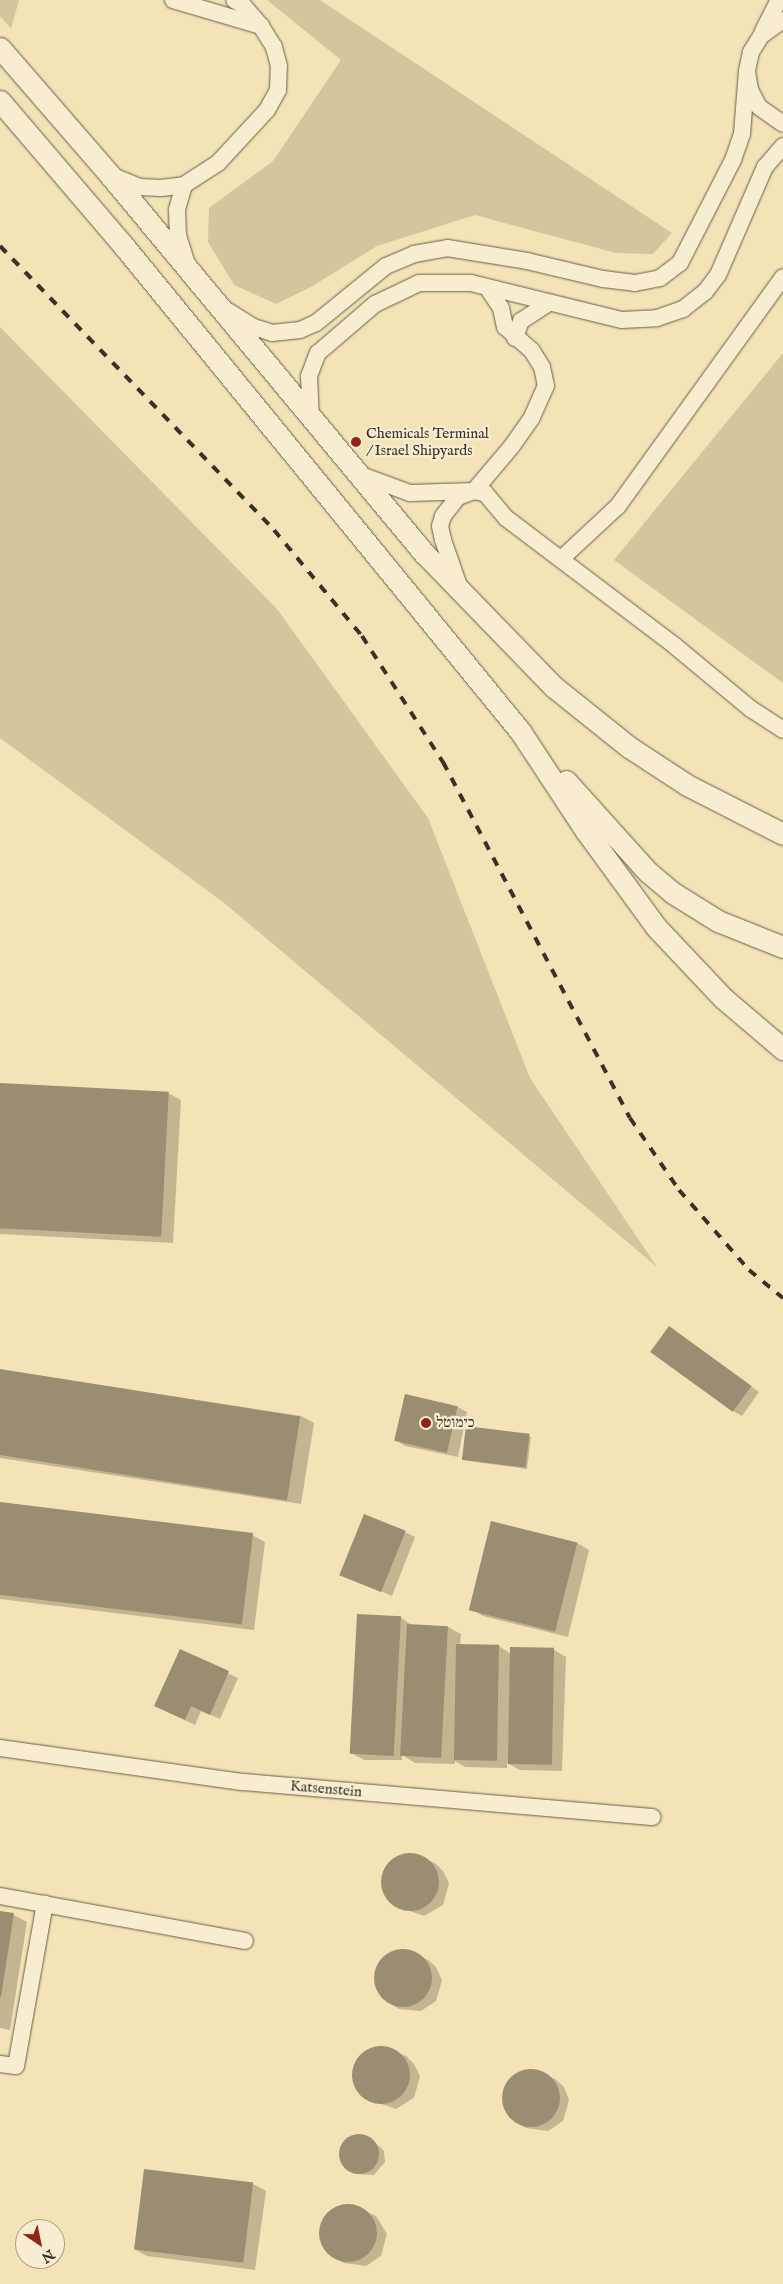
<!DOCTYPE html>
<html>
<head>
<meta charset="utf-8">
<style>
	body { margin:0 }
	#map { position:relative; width:783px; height:2284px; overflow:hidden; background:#f4e3b6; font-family:"IM FELL English","Frank Ruhl Libre",serif }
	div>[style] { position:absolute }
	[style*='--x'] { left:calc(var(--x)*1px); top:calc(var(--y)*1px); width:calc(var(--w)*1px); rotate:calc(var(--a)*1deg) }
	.green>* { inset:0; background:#d4c59e }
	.shadow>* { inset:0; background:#0003 }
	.building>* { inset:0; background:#9a8d71; transform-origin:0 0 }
	.round { border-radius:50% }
	.roads { filter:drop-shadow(0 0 1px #685d4a) drop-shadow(0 0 1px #685d4a) }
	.minor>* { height:16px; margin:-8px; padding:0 8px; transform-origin:8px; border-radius:8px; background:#f8edd0 }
	.tertiary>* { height:21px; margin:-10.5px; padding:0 10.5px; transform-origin:10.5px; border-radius:10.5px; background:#f8edd0 }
	.rail>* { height:4px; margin-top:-2px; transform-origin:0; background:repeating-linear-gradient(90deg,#393026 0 9px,transparent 0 18px) }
	.dots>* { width:14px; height:14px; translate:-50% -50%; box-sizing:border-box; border:2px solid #f8edd0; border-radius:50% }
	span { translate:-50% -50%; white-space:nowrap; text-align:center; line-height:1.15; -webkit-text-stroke:4.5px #f8edd0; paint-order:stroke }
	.poi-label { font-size:15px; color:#393026 }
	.left { translate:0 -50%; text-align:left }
	.street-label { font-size:15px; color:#393026 }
	.north { position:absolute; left:15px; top:2219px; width:50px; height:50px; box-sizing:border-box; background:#f8edd0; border:1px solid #aca18c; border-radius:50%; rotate:146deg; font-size:14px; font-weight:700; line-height:20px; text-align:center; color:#393026 }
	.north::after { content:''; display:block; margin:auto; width:18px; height:22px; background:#8f2418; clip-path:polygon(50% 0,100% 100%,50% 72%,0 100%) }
</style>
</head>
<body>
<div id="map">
	<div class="green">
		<div style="clip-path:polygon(0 0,19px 0,11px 29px,0 16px)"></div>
		<div style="clip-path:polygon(267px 0,320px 0,672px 233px,653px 254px,616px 253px,475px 215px,377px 246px,311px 287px,276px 304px,234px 285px,208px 242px,209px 208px,273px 161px,341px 60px)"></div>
		<div style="clip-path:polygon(0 327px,277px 609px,428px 818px,530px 1078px,657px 1267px,223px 902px,0 738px)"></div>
		<div style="clip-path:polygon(783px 353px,783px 683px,614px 560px)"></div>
	</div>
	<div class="shadow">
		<div style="clip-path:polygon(0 1084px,168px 1093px,181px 1100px,173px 1243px,0 1234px)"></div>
		<div style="clip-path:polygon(678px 1333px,759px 1392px,742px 1416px,733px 1411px)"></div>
		<div style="clip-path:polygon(0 1370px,301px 1416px,314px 1423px,301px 1504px,0 1458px)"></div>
		<div style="clip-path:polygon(406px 1395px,458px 1407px,467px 1412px,458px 1457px,405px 1446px,396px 1440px)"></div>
		<div style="clip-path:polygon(529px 1436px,531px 1437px,527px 1469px,462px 1460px)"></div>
		<div style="clip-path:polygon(0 1504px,252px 1535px,265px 1542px,254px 1630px,0 1599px)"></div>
		<div style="clip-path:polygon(405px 1532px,415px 1537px,392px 1596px,342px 1575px)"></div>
		<div style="clip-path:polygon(577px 1543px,589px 1550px,568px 1637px,483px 1616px,471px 1609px)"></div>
		<div style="clip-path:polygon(400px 1617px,413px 1626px,448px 1627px,461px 1634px,460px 1645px,499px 1646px,511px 1654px,554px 1650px,566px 1657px,562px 1771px,520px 1770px,507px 1763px,507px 1768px,465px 1767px,455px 1761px,455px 1764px,415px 1763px,402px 1755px,402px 1760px,364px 1760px,351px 1753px)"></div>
		<div style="clip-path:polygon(180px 1651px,238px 1678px,220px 1719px,201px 1711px,195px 1725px,155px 1706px)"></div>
		<div style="clip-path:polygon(410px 1853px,435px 1863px,443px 1871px,449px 1883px,443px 1905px,424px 1916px,396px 1906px,383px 1891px,383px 1874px,387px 1866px,399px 1856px)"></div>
		<div style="clip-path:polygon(0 1912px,14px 1915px,27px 1922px,10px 2030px,0 2028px)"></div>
		<div style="clip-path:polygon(403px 1950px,428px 1960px,436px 1967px,442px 1980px,436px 2001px,421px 2011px,399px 2009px,389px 2003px,376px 1987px,376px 1971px,380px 1962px,392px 1952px)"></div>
		<div style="clip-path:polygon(381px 2046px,406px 2056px,414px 2064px,420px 2076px,414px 2098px,396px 2109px,367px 2099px,354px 2084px,354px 2068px,358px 2059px,370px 2049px)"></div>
		<div style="clip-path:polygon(531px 2070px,555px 2079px,564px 2087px,569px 2100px,563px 2121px,548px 2131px,526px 2128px,516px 2123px,503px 2107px,503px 2090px,507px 2082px,519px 2072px)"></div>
		<div style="clip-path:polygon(351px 2137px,369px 2137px,384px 2151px,385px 2162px,374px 2175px,357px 2174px,341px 2160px,341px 2148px)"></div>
		<div style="clip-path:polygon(145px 2170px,253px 2184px,266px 2191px,255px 2270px,147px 2256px,134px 2249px)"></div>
		<div style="clip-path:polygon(348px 2204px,376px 2216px,387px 2234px,381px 2256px,366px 2266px,344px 2263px,334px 2257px,321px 2242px,321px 2225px,325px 2217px,337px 2207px)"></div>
	</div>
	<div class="building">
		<div style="left:0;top:1083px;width:169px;height:145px;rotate:3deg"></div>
		<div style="left:669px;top:1326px;width:102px;height:32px;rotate:36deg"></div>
		<div style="left:0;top:1369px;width:304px;height:85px;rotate:9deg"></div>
		<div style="left:405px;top:1394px;width:54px;height:48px;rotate:13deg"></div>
		<div style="left:466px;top:1426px;width:64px;height:34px;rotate:7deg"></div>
		<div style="left:0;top:1502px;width:255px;height:92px;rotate:7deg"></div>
		<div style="left:364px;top:1514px;width:45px;height:66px;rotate:22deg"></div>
		<div style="left:491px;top:1521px;width:89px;height:92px;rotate:14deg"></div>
		<div style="left:357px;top:1614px;width:44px;height:140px;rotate:3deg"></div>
		<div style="left:407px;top:1624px;width:41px;height:132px;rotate:3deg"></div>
		<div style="left:456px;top:1644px;width:43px;height:116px;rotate:1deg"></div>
		<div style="left:510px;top:1647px;width:44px;height:117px;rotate:1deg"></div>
		<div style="clip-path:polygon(180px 1649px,229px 1671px,210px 1715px,191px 1706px,185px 1720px,154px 1706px)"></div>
		<div class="round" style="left:381px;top:1853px;width:58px;height:58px"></div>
		<div style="clip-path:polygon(0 1911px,14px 1913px,1px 1997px,0 1997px)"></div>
		<div class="round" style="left:374px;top:1949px;width:58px;height:58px"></div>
		<div class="round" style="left:352px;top:2046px;width:58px;height:58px"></div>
		<div class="round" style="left:502px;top:2069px;width:58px;height:58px"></div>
		<div class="round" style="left:339px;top:2134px;width:40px;height:40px"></div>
		<div style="left:144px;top:2169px;width:110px;height:81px;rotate:7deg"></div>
		<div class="round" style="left:319px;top:2204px;width:58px;height:58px"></div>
	</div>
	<div class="roads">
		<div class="minor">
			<div style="--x:173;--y:0;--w:92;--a:16.5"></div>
			<div style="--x:783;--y:20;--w:27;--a:144"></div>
			<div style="--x:761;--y:36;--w:19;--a:122"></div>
			<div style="--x:751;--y:52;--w:19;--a:102"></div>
			<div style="--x:747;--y:71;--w:19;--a:81"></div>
			<div style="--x:750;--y:90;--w:19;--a:62"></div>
			<div style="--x:759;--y:107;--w:29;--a:35"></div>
			<div style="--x:763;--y:31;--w:35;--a:-63"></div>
			<div style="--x:110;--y:175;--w:32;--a:22"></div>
			<div style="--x:140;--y:187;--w:21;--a:3"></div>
			<div style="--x:161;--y:188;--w:23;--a:-7"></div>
			<div style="--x:184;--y:185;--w:40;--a:-32.9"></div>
			<div style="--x:218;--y:163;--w:72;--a:-47.2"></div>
			<div style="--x:267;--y:110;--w:23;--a:-61"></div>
			<div style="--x:278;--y:90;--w:24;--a:-88"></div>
			<div style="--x:279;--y:66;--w:20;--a:-105"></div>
			<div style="--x:274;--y:47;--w:25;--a:-122"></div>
			<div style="--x:261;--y:26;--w:28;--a:-131"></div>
			<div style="--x:243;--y:5;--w:10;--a:-151"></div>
			<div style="--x:184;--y:185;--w:26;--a:106"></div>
			<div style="--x:177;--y:210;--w:25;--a:88"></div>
			<div style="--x:178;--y:235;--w:31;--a:73"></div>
			<div style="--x:228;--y:311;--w:31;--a:32"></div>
			<div style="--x:254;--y:327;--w:19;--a:18"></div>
			<div style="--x:272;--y:333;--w:28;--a:-6"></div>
			<div style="--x:300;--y:330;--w:17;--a:-24"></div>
			<div style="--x:316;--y:323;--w:90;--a:-39.2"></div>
			<div style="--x:386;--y:266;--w:30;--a:-23"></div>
			<div style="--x:414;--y:254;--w:34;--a:-10"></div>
			<div style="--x:447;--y:248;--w:81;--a:9.2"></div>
			<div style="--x:527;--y:261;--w:78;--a:13.3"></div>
			<div style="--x:603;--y:279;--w:32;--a:7"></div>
			<div style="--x:635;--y:283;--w:25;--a:-11"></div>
			<div style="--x:660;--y:278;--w:25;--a:-37"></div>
			<div style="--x:680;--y:263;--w:116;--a:-62.8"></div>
			<div style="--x:733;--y:160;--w:28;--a:-71"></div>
			<div style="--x:742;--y:134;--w:63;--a:-85.5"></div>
			<div style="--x:515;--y:338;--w:18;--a:-71"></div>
			<div style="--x:521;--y:321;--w:33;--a:-33"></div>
			<div style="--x:311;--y:420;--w:44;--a:-92.6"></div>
			<div style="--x:309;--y:376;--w:25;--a:-69"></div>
			<div style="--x:318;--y:353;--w:75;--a:-40.7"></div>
			<div style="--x:375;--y:304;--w:49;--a:-25.5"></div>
			<div style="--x:419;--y:283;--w:52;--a:0"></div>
			<div style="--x:471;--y:283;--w:155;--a:13.8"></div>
			<div style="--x:622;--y:320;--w:35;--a:-3"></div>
			<div style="--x:657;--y:318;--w:28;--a:-19"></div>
			<div style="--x:683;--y:309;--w:28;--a:-38"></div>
			<div style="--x:705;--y:292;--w:21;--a:-53"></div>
			<div style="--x:718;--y:275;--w:118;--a:-66.5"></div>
			<div style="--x:765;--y:167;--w:28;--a:-49"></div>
			<div style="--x:361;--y:475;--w:52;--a:20.2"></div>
			<div style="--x:410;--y:493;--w:64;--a:-1.8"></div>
			<div style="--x:474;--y:491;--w:11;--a:10"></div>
			<div style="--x:485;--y:493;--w:33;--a:50"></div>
			<div style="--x:506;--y:518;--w:212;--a:37.1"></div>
			<div style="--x:675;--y:646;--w:99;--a:39.7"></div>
			<div style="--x:751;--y:709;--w:38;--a:33"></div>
			<div style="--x:561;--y:559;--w:78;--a:-42.9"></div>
			<div style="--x:618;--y:506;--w:282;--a:-54.2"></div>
			<div style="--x:459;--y:586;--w:49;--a:-109.2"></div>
			<div style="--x:443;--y:540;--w:14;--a:-102"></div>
			<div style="--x:440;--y:526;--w:10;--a:-73"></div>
			<div style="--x:443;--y:516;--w:24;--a:-52"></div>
			<div style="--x:458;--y:497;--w:17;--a:-21"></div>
			<div style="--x:474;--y:491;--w:59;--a:-49.8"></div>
			<div style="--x:512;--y:446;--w:35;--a:-55"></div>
			<div style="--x:532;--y:417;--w:34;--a:-66"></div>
			<div style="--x:546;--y:386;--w:19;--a:-102"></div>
			<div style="--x:542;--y:367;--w:19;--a:-122"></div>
			<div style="--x:532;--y:351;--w:36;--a:-138"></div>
			<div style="--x:505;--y:327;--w:19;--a:-102"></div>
			<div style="--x:501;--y:308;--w:25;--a:-124"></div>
			<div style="--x:0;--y:1748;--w:245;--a:8"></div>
			<div style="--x:243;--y:1782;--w:411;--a:4.9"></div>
			<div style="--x:0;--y:1896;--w:249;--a:10.4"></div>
			<div style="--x:0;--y:2064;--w:16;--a:7"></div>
			<div style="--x:16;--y:2066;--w:165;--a:-79.9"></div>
		</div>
		<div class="tertiary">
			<div style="--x:0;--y:48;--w:168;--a:49.1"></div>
			<div style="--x:110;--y:175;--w:493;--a:50.3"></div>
			<div style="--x:425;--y:554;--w:185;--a:45.9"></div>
			<div style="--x:554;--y:687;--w:96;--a:38.7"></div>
			<div style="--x:629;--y:747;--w:69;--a:33.2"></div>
			<div style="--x:687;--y:785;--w:108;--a:27"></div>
			<div style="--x:0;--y:101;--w:189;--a:49.5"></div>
			<div style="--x:123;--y:245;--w:628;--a:50.76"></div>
			<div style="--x:520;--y:731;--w:120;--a:56.6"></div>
			<div style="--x:586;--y:831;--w:119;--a:53.9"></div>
			<div style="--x:656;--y:927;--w:98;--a:46.7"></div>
			<div style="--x:723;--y:998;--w:79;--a:40.4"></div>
			<div style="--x:566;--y:781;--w:122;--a:48"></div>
			<div style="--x:648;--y:872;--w:33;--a:40"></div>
			<div style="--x:673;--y:893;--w:53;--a:31.9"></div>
			<div style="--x:718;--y:921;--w:70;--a:21.8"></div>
		</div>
	</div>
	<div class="rail">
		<div style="--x:0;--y:246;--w:395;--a:46"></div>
		<div style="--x:274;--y:530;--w:138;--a:50.3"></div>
		<div style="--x:362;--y:636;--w:150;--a:57.3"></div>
		<div style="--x:443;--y:762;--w:402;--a:62.3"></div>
		<div style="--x:630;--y:1118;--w:87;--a:55.8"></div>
		<div style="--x:679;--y:1190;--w:106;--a:48.8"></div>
		<div style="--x:749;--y:1270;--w:44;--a:39.5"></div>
	</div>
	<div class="dots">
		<div style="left:356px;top:442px;background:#8f2418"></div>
		<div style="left:426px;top:1423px;background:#8f2418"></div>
	</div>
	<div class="poi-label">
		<span class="left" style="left:366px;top:442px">Chemicals Terminal<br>/ Israel Shipyards</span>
		<span class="left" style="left:436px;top:1423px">כימוטל</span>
	</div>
	<div class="street-label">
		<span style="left:326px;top:1789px;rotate:5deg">Katsenstein</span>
	</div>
	<div class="north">N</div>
</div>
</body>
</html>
